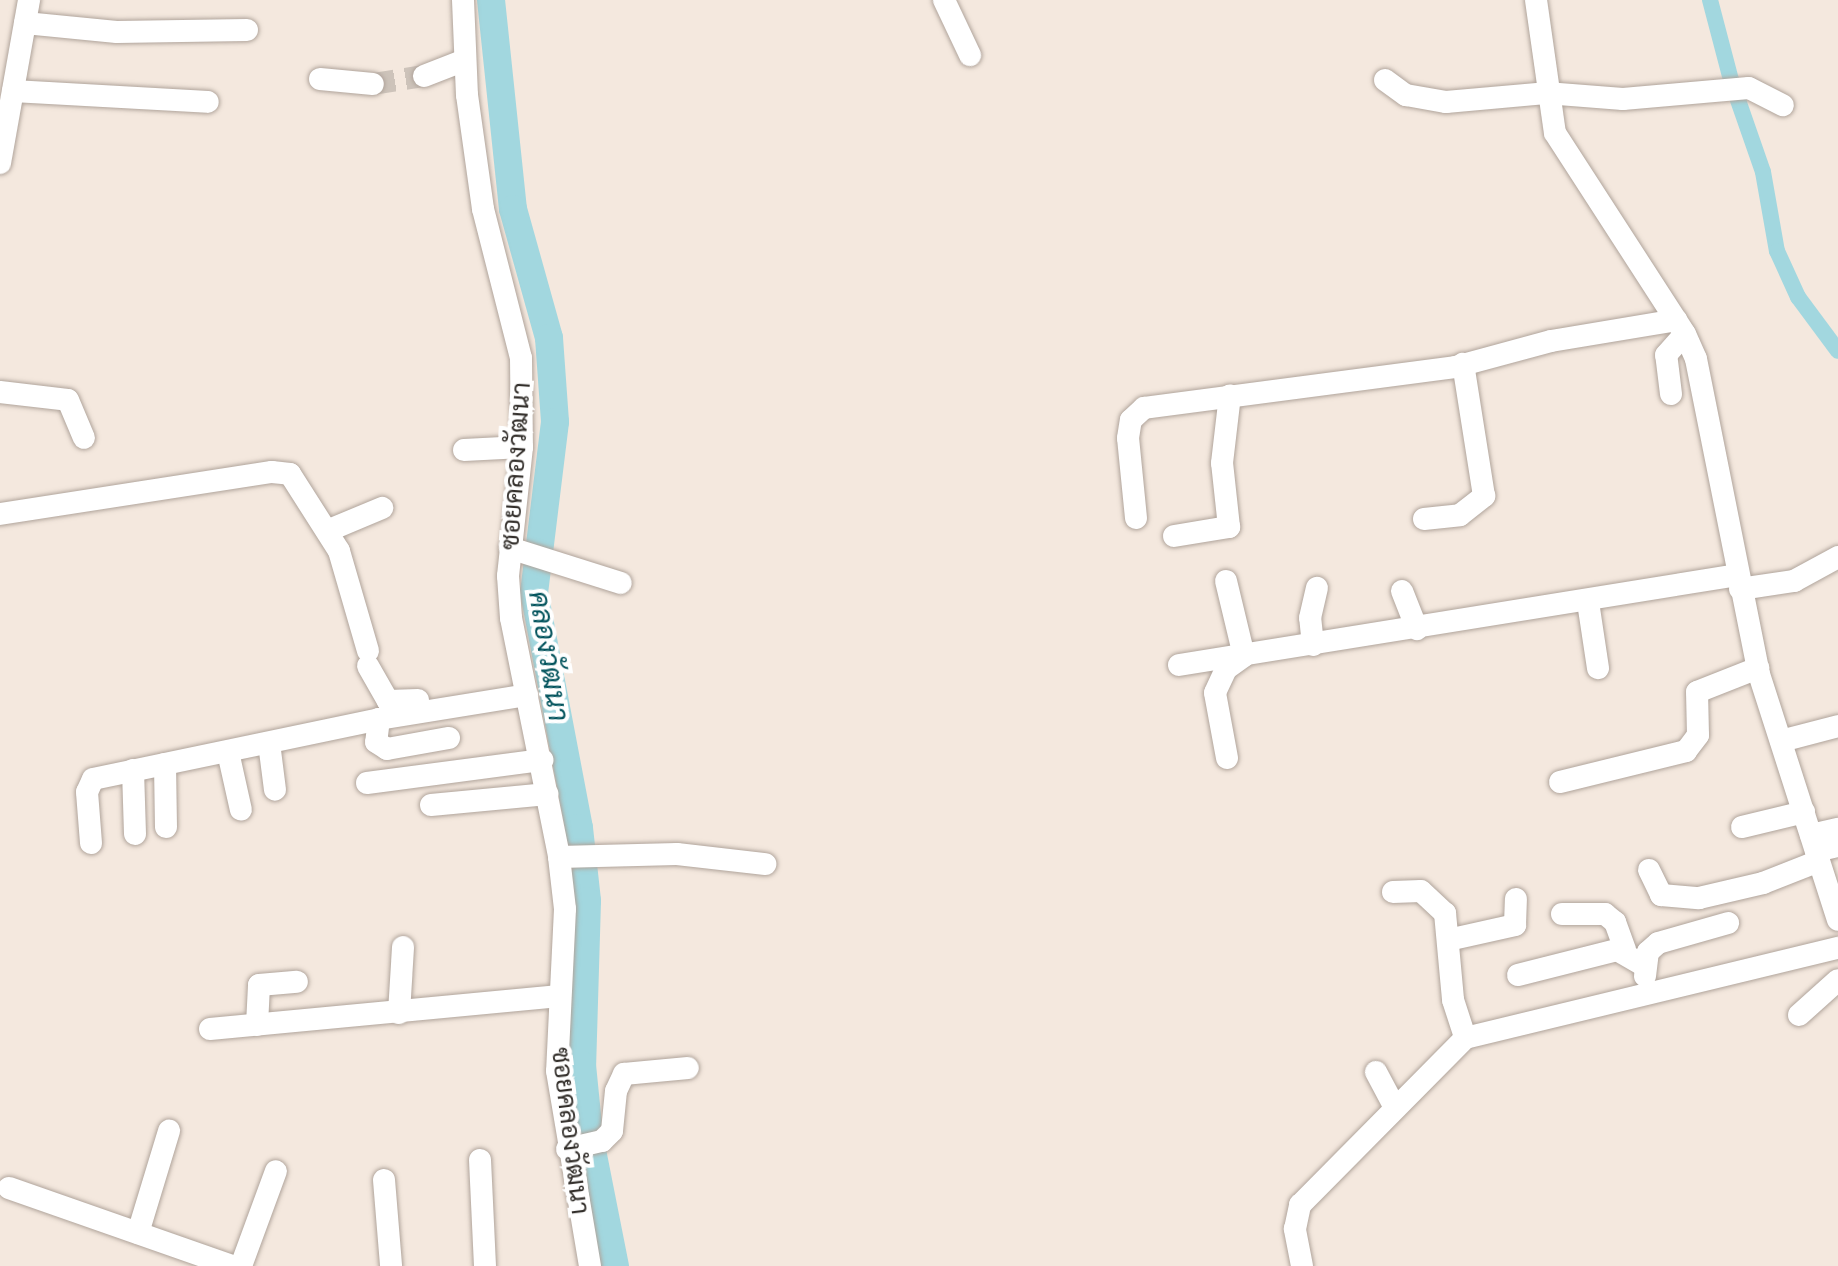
<!DOCTYPE html>
<html>
<head>
<meta charset="utf-8">
<style>
	body { margin:0 }
	#map { position:relative; width:1838px; height:1266px; overflow:hidden; background:#f4e8de; font-family:"Asap Condensed",Sarabun,sans-serif }
	div>[style] { position:absolute }
	[style*='--x'] { left:calc(var(--x)*1px); top:calc(var(--y)*1px); width:calc(var(--w)*1px); rotate:calc(var(--a)*1deg) }
	.canal>* { height:16px; margin:-8px; padding:0 8px; transform-origin:8px; border-radius:8px; background:#a2d7df }
	.river>* { height:28px; margin:-14px; padding:0 14px; transform-origin:14px; border-radius:14px; background:#a2d7df }
	.minor-tunnel>* { height:22px; margin-top:-11px; transform-origin:0; background:repeating-linear-gradient(90deg,#cdc3ba 0 22px,transparent 0 33px) }
	.roads { filter:drop-shadow(0 0 2px #b0a49b) drop-shadow(0 0 2px #b0a49b) }
	.minor>* { height:22px; margin:-11px; padding:0 11px; transform-origin:11px; border-radius:11px; background:#fff }
	span { translate:-50% -50%; white-space:nowrap; text-align:center; line-height:1.15; -webkit-text-stroke:8px #fff; paint-order:stroke }
	.street-label { font-size:26px; color:#322e2a }
	.water-label { font-size:28px; color:#02535c; font-style:italic }
</style>
</head>
<body>
<div id="map">
	<div class="canal">
		<div style="--x:1710;--y:0;--w:83;--a:75.3"></div>
		<div style="--x:1731;--y:80;--w:97;--a:70.8"></div>
		<div style="--x:1763;--y:172;--w:80;--a:80"></div>
		<div style="--x:1777;--y:251;--w:51;--a:65.5"></div>
		<div style="--x:1798;--y:297;--w:67;--a:53.5"></div>
	</div>
	<div class="river">
		<div style="--x:491;--y:0;--w:210;--a:84"></div>
		<div style="--x:513;--y:209;--w:134;--a:74.4"></div>
		<div style="--x:549;--y:338;--w:84;--a:85.9"></div>
		<div style="--x:555;--y:422;--w:171;--a:97"></div>
		<div style="--x:534;--y:592;--w:240;--a:79.2"></div>
		<div style="--x:579;--y:828;--w:73;--a:83.7"></div>
		<div style="--x:587;--y:901;--w:164;--a:91.7"></div>
		<div style="--x:582;--y:1065;--w:70;--a:84.3"></div>
		<div style="--x:589;--y:1135;--w:134;--a:78.8"></div>
	</div>
	<div class="minor-tunnel">
		<div style="--x:373;--y:84;--w:52;--a:-8.9"></div>
	</div>
	<div class="roads">
		<div class="minor">
			<div style="--x:463;--y:0;--w:95;--a:87.6"></div>
			<div style="--x:467;--y:95;--w:115;--a:82"></div>
			<div style="--x:483;--y:209;--w:154;--a:75.7"></div>
			<div style="--x:521;--y:358;--w:89;--a:89.4"></div>
			<div style="--x:522;--y:447;--w:130;--a:96.2"></div>
			<div style="--x:508;--y:576;--w:42;--a:85.9"></div>
			<div style="--x:511;--y:618;--w:244;--a:78.6"></div>
			<div style="--x:559;--y:857;--w:52;--a:83.4"></div>
			<div style="--x:565;--y:909;--w:162;--a:92.8"></div>
			<div style="--x:557;--y:1071;--w:198;--a:80.4"></div>
			<div style="--x:944;--y:0;--w:61;--a:64.7"></div>
			<div style="--x:1536;--y:0;--w:134;--a:81.9"></div>
			<div style="--x:1555;--y:133;--w:239;--a:57.1"></div>
			<div style="--x:1685;--y:334;--w:27;--a:66"></div>
			<div style="--x:1696;--y:359;--w:321;--a:78.7"></div>
			<div style="--x:1759;--y:674;--w:258;--a:72.2"></div>
			<div style="--x:25;--y:23;--w:92;--a:5.6"></div>
			<div style="--x:117;--y:32;--w:130;--a:-0.9"></div>
			<div style="--x:424;--y:76;--w:44;--a:-21.3"></div>
			<div style="--x:320;--y:79;--w:53;--a:5.4"></div>
			<div style="--x:1385;--y:80;--w:26;--a:36"></div>
			<div style="--x:1406;--y:95;--w:41;--a:9.9"></div>
			<div style="--x:1446;--y:102;--w:100;--a:-5.1"></div>
			<div style="--x:1546;--y:93;--w:77;--a:4.5"></div>
			<div style="--x:1623;--y:99;--w:126;--a:-5"></div>
			<div style="--x:1749;--y:88;--w:38;--a:27"></div>
			<div style="--x:13;--y:91;--w:195;--a:3.2"></div>
			<div style="--x:0;--y:163;--w:166;--a:-79.9"></div>
			<div style="--x:0;--y:392;--w:68;--a:6.7"></div>
			<div style="--x:68;--y:400;--w:41;--a:67.2"></div>
			<div style="--x:1671;--y:394;--w:39;--a:-97"></div>
			<div style="--x:1666;--y:355;--w:28;--a:-48"></div>
			<div style="--x:464;--y:450;--w:58;--a:-3"></div>
			<div style="--x:0;--y:514;--w:275;--a:-8.8"></div>
			<div style="--x:272;--y:472;--w:18;--a:6"></div>
			<div style="--x:290;--y:474;--w:91;--a:57.5"></div>
			<div style="--x:339;--y:551;--w:104;--a:73.8"></div>
			<div style="--x:1136;--y:518;--w:80;--a:-95.7"></div>
			<div style="--x:1128;--y:438;--w:18;--a:-81"></div>
			<div style="--x:1131;--y:420;--w:18;--a:-43"></div>
			<div style="--x:1144;--y:408;--w:314;--a:-7.5"></div>
			<div style="--x:1455;--y:367;--w:99;--a:-15.2"></div>
			<div style="--x:1551;--y:341;--w:127;--a:-9.5"></div>
			<div style="--x:1424;--y:519;--w:36;--a:-6"></div>
			<div style="--x:1460;--y:515;--w:31;--a:-38"></div>
			<div style="--x:1484;--y:496;--w:134;--a:-99"></div>
			<div style="--x:327;--y:531;--w:60;--a:-22.7"></div>
			<div style="--x:1174;--y:536;--w:56;--a:-9.3"></div>
			<div style="--x:1229;--y:527;--w:64;--a:-96.2"></div>
			<div style="--x:1222;--y:463;--w:68;--a:-83.3"></div>
			<div style="--x:510;--y:548;--w:116;--a:17.5"></div>
			<div style="--x:1226;--y:581;--w:77;--a:76.5"></div>
			<div style="--x:1244;--y:656;--w:22;--a:144"></div>
			<div style="--x:1226;--y:669;--w:26;--a:115"></div>
			<div style="--x:1215;--y:693;--w:66;--a:79.5"></div>
			<div style="--x:1740;--y:589;--w:55;--a:-8.4"></div>
			<div style="--x:1794;--y:581;--w:50;--a:-28.6"></div>
			<div style="--x:1402;--y:591;--w:41;--a:68.5"></div>
			<div style="--x:1588;--y:602;--w:67;--a:81.4"></div>
			<div style="--x:1313;--y:645;--w:27;--a:-96"></div>
			<div style="--x:1310;--y:618;--w:31;--a:-77"></div>
			<div style="--x:1179;--y:665;--w:565;--a:-9.16"></div>
			<div style="--x:368;--y:666;--w:40;--a:60.3"></div>
			<div style="--x:388;--y:701;--w:30;--a:-2"></div>
			<div style="--x:379;--y:719;--w:23;--a:97"></div>
			<div style="--x:376;--y:742;--w:13;--a:32"></div>
			<div style="--x:387;--y:749;--w:63;--a:-10.1"></div>
			<div style="--x:1781;--y:741;--w:59;--a:-14.7"></div>
			<div style="--x:269;--y:743;--w:47;--a:82.7"></div>
			<div style="--x:228;--y:752;--w:59;--a:77.4"></div>
			<div style="--x:165;--y:764;--w:63;--a:89.1"></div>
			<div style="--x:133;--y:770;--w:64;--a:88.2"></div>
			<div style="--x:1560;--y:782;--w:130;--a:-13.8"></div>
			<div style="--x:1686;--y:751;--w:20;--a:-53"></div>
			<div style="--x:1698;--y:735;--w:43;--a:-91.3"></div>
			<div style="--x:1697;--y:692;--w:66;--a:-21.5"></div>
			<div style="--x:367;--y:783;--w:177;--a:-7.5"></div>
			<div style="--x:431;--y:805;--w:117;--a:-5.4"></div>
			<div style="--x:1742;--y:827;--w:64;--a:-13.6"></div>
			<div style="--x:1811;--y:835;--w:28;--a:-13"></div>
			<div style="--x:91;--y:843;--w:51;--a:-94.5"></div>
			<div style="--x:87;--y:792;--w:14;--a:-65"></div>
			<div style="--x:93;--y:779;--w:292;--a:-11.8"></div>
			<div style="--x:379;--y:719;--w:150;--a:-9.2"></div>
			<div style="--x:1816;--y:851;--w:23;--a:-13"></div>
			<div style="--x:559;--y:857;--w:118;--a:-1.5"></div>
			<div style="--x:677;--y:854;--w:89;--a:6.5"></div>
			<div style="--x:1649;--y:870;--w:28;--a:64"></div>
			<div style="--x:1661;--y:895;--w:38;--a:5"></div>
			<div style="--x:1699;--y:898;--w:66;--a:-13.2"></div>
			<div style="--x:1763;--y:883;--w:60;--a:-21.4"></div>
			<div style="--x:1393;--y:892;--w:28;--a:-2"></div>
			<div style="--x:1421;--y:891;--w:33;--a:43"></div>
			<div style="--x:1445;--y:913;--w:87;--a:84.7"></div>
			<div style="--x:1453;--y:1000;--w:40;--a:72"></div>
			<div style="--x:1562;--y:914;--w:43;--a:0"></div>
			<div style="--x:1605;--y:914;--w:13;--a:39"></div>
			<div style="--x:1615;--y:922;--w:30;--a:70"></div>
			<div style="--x:1448;--y:940;--w:69;--a:-12.6"></div>
			<div style="--x:1515;--y:925;--w:26;--a:-88"></div>
			<div style="--x:1518;--y:975;--w:102;--a:-14.2"></div>
			<div style="--x:1617;--y:950;--w:30;--a:30"></div>
			<div style="--x:1645;--y:976;--w:24;--a:-83"></div>
			<div style="--x:1648;--y:952;--w:13;--a:-42"></div>
			<div style="--x:1658;--y:943;--w:73;--a:-15.9"></div>
			<div style="--x:399;--y:1013;--w:66;--a:-86.5"></div>
			<div style="--x:1799;--y:1015;--w:52;--a:-41.9"></div>
			<div style="--x:257;--y:1025;--w:40;--a:-87.1"></div>
			<div style="--x:259;--y:985;--w:38;--a:-5"></div>
			<div style="--x:210;--y:1029;--w:351;--a:-5.4"></div>
			<div style="--x:1376;--y:1072;--w:38;--a:62"></div>
			<div style="--x:567;--y:1149;--w:36;--a:-13"></div>
			<div style="--x:602;--y:1141;--w:14;--a:-45"></div>
			<div style="--x:612;--y:1131;--w:40;--a:-84.3"></div>
			<div style="--x:616;--y:1091;--w:19;--a:-65"></div>
			<div style="--x:624;--y:1074;--w:64;--a:-5.4"></div>
			<div style="--x:480;--y:1160;--w:106;--a:87.3"></div>
			<div style="--x:384;--y:1180;--w:86;--a:85.3"></div>
			<div style="--x:9;--y:1188;--w:236;--a:19.3"></div>
			<div style="--x:138;--y:1233;--w:107;--a:-73.1"></div>
			<div style="--x:241;--y:1266;--w:101;--a:-69.8"></div>
			<div style="--x:1302;--y:1266;--w:38;--a:-101"></div>
			<div style="--x:1295;--y:1229;--w:25;--a:-78"></div>
			<div style="--x:1300;--y:1205;--w:235;--a:-45.3"></div>
			<div style="--x:1465;--y:1038;--w:384;--a:-13.6"></div>
		</div>
	</div>
	<div class="street-label">
		<span style="left:516px;top:466px;rotate:-86deg">ซอยคลองวัฒนา</span>
		<span style="left:570px;top:1131px;rotate:83deg">ซอยคลองวัฒนา</span>
	</div>
	<div class="water-label">
		<span style="left:549px;top:656px;rotate:81deg">คลองวัฒนา</span>
	</div>
</div>
</body>
</html>
